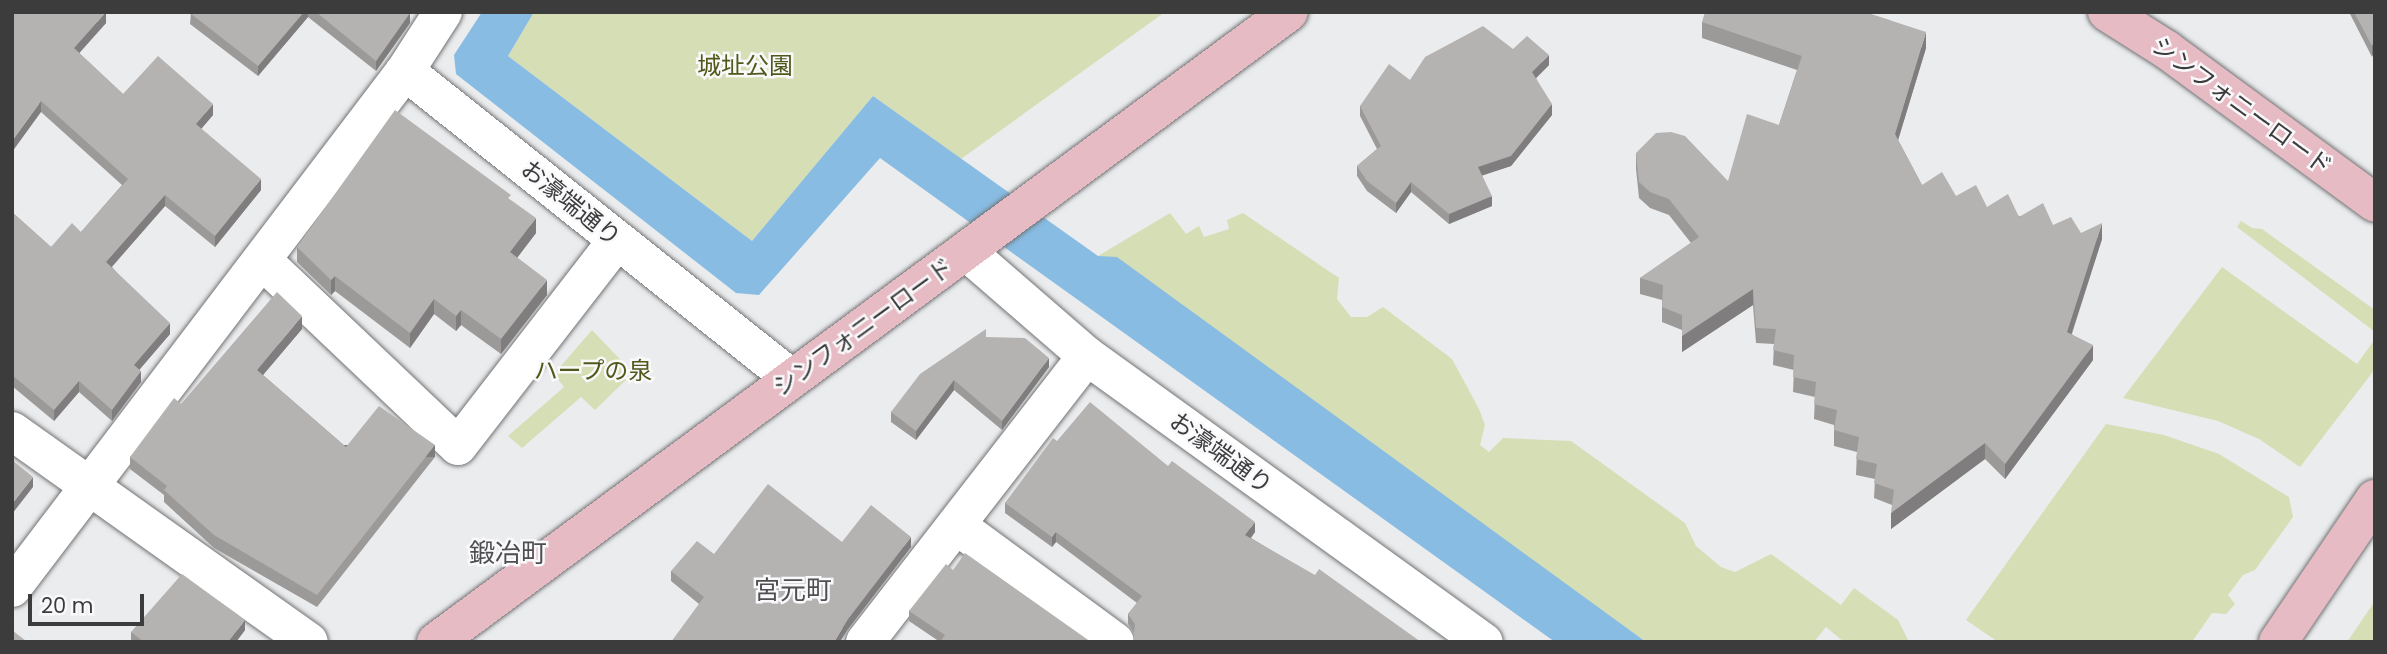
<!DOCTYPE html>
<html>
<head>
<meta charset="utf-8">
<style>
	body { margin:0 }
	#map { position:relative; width:2387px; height:654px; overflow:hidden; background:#ebecee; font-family:Poppins,"Noto Sans JP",sans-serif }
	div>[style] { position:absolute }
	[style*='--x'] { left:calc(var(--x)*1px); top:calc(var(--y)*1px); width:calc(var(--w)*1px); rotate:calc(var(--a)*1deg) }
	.green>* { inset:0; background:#d6deb6 }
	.water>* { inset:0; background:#88bce3 }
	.roads { filter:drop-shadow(0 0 2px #727374) drop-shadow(0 0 2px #727374) }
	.minor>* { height:38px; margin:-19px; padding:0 19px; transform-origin:19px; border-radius:19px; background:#fff }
	.major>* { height:38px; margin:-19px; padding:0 19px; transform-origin:19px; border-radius:19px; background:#e6bbc4 }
	.wall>* { inset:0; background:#9c9a99 }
	.shaded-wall>* { inset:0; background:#7f7d7d; transform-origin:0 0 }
	.building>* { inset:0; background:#b5b3b2 }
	span { translate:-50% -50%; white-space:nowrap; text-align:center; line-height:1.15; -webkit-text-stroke:5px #f9f9fb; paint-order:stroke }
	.park-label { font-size:24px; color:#51591a }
	.street-label { font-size:24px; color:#3c3c3d }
	.neighbourhood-label { font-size:26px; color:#4e4e50 }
	.frame { position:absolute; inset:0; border:14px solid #3c3c3d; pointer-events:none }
	.scale { position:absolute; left:28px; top:594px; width:116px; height:32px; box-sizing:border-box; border:4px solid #3c3c3d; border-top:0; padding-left:9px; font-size:21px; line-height:24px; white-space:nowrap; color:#3c3c3d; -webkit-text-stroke:5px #f9f9fb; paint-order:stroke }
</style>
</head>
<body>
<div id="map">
	<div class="green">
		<div style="clip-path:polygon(534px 12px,1165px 12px,961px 159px,873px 96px,752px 241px,508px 56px)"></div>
		<div style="clip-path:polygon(1170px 213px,1186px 234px,1199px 226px,1204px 237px,1229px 229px,1227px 220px,1243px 213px,1339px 278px,1337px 299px,1351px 317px,1367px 317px,1383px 307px,1452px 359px,1479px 409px,1485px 425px,1480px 445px,1489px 452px,1503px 438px,1571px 441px,1685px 523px,1696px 546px,1721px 567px,1735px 572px,1771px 554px,1841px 605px,1854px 588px,1898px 620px,1909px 642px,1844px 642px,1826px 627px,1814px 642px,1646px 642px,1098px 256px)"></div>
		<div style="clip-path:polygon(2241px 221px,2252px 228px,2262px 229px,2375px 310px,2375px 332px,2237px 227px)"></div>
		<div style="clip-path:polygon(2222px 267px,2357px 364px,2375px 339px,2375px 369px,2300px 467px,2259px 439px,2218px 421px,2123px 398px)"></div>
		<div style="clip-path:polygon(592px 330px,633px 373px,595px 410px,581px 397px,522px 448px,508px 436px,564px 387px,554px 374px)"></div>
		<div style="clip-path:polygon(2106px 424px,2164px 435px,2219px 454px,2289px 497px,2293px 517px,2255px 570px,2243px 575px,2228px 595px,2235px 604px,2226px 614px,2212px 613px,2192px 642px,1998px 642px,1966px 620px)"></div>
		<div style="clip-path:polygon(2375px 601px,2375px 642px,2347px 642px)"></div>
	</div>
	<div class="water">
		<div style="clip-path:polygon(482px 12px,534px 12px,508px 56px,752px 241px,873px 96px,1098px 256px,1117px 257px,1646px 642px,1555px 642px,880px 158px,759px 295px,736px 293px,456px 74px,454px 55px)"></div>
	</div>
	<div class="roads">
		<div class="minor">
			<div style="--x:405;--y:71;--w:493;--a:38.5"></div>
			<div style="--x:967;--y:252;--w:159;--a:40.9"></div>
			<div style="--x:1087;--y:356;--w:489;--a:35.8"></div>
			<div style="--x:262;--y:260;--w:270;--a:43.5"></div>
			<div style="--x:458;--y:446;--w:260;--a:-52.3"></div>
			<div style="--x:12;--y:431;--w:364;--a:35.4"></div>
			<div style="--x:956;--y:525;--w:197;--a:36.3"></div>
			<div style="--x:12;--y:588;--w:649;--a:-52.76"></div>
			<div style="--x:405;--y:71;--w:70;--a:-57.2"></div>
			<div style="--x:865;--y:642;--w:362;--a:-52.2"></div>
		</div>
		<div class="major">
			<div style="--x:2107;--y:12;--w:71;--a:32.3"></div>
			<div style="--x:2167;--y:50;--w:258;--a:36.3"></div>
			<div style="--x:436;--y:642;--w:1060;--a:-36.45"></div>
			<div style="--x:2278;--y:642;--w:173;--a:-55.9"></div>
		</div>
	</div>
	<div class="wall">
		<div style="clip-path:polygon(12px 12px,106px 23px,79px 53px,123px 94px,213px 115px,201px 129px,261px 190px,215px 247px,165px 206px,112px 267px,170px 334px,139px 370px,141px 382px,112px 421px,79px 392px,54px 421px,12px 386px,12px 212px,51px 247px,81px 232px,122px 185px,41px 112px)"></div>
		<div style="clip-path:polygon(191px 12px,409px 12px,410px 23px,376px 71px,308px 17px,258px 76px,190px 24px)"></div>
		<div style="clip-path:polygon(2349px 12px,2375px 12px,2375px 48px,2372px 57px)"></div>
		<div style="clip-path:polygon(1702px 22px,1926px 48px,1898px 140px,1922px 185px,1987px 207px,2102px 239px,2072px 334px,2093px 360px,2005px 479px,1985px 459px,1891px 529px,1892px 505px,1874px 498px,1875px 479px,1856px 475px,1857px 452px,1834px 446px,1834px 425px,1814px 419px,1815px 397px,1793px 392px,1794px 370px,1773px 365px,1774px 344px,1756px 343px,1753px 305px,1682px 352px,1682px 330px,1662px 322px,1662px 300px,1640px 294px,1640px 278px,1691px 243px,1669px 215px,1650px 208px,1639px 198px,1636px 169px,1636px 153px,1728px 181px,1779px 125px,1797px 70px,1702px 38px)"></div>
		<div style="clip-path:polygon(1513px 49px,1549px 65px,1536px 78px,1552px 115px,1511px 166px,1482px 175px,1492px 206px,1449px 224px,1411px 192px,1396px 213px,1367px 191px,1357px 176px,1357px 166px,1377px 149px,1360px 116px,1360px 106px,1410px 80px)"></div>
		<div style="clip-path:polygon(511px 201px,536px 233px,517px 258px,547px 295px,501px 354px,461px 325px,456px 331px,434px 314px,410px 348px,335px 291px,331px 295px,297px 262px,297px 247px)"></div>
		<div style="clip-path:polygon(302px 329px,263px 375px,346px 447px,435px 457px,317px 607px,214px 548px,164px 502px,164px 495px,130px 469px,130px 457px,181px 404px)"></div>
		<div style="clip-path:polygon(986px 337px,1049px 367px,1002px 430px,954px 390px,916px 440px,891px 422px,891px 412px)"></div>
		<div style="clip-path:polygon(1057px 441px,1168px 466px,1255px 532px,1251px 538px,1421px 642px,1134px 633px,1128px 624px,1128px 614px,1137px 603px,1056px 542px,1052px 547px,1005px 513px,1005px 503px)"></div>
		<div style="clip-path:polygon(842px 542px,911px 547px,848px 629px,699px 604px,671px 581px,671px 571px,714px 554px)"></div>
		<div style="clip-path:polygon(953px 570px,1091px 642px,940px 642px,909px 621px,909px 611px)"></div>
		<div style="clip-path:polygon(245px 630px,236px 642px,131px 642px,131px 632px)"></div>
	</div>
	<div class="shaded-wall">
		<div style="clip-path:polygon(106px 12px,106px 23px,74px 59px,74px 48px)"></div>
		<div style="clip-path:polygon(304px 12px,308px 12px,308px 17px,258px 76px,258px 66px)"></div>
		<div style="clip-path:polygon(410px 13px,410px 23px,376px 71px,376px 61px)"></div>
		<div style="clip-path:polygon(1926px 32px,1926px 48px,1895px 150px,1895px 134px)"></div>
		<div style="clip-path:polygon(2375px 38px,2375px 48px,2372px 57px,2372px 46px)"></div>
		<div style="clip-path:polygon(1549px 55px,1549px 65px,1532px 82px,1532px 72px)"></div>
		<div style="clip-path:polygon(41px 101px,41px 112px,12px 152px,12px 141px)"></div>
		<div style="clip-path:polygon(213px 104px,213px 115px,196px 135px,196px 124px)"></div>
		<div style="clip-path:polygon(1552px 104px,1552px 115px,1511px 166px,1478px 177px,1478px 167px)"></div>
		<div style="clip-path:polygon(261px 179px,261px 190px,215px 247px,215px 236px)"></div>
		<div style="clip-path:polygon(1411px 182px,1411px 192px,1396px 213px,1396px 203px)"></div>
		<div style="clip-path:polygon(165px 195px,165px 206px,106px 273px,106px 262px)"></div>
		<div style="clip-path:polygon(1492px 196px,1492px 206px,1449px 224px,1449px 214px)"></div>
		<div style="clip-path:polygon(536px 218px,536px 233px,510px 267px,510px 252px)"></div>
		<div style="clip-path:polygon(2102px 223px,2102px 239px,2067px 347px,2067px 332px)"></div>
		<div style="clip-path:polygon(335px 276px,335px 291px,331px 295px,331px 280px)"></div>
		<div style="clip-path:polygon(547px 280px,547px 295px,501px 354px,501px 339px)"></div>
		<div style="clip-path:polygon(1753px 289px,1753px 305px,1682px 352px,1682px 336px)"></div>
		<div style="clip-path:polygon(434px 299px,434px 314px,410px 348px,410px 333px)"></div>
		<div style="clip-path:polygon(461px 310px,461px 325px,456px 331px,456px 316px)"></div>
		<div style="clip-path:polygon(302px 316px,302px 329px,257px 382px,257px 370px)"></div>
		<div style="clip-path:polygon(170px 323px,170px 334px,134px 376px,134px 365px)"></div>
		<div style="clip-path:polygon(2093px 345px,2093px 360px,2005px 479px,2005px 464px)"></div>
		<div style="clip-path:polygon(1049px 358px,1049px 367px,1002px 430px,1002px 421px)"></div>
		<div style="clip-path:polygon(141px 371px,141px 382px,112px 421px,112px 410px)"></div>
		<div style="clip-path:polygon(954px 380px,954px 390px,916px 440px,916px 431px)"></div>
		<div style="clip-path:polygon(79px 381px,79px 392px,54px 421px,54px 410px)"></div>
		<div style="clip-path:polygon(1985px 443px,1985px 459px,1891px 529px,1891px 513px)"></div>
		<div style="left:435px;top:445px;width:12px;height:191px;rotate:90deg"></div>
		<div style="clip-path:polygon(33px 477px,33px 487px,12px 514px,12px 504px)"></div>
		<div style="clip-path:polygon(1255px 522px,1255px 532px,1245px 545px,1245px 535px)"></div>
		<div style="clip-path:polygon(1056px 532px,1056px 542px,1052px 547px,1052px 537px)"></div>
		<div style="clip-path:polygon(911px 537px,911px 547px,848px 629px,840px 642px,834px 642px,848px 619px)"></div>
		<div style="clip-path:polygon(245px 620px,245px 630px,236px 642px,228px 642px)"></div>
	</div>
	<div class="building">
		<div style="clip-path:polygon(12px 12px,106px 12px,74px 48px,123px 94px,158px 56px,213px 104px,196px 124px,261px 179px,215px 236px,165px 195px,106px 262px,170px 323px,134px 365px,141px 371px,112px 410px,79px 381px,54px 410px,12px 375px,12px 212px,51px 247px,72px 223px,81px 232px,128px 179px,41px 101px,12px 141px)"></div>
		<div style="clip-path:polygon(191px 12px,304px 12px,258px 66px,190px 13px)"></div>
		<div style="clip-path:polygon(316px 12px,409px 12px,410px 13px,376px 61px)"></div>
		<div style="clip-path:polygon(1705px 12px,1865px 12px,1926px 32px,1895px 134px,1922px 185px,1942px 172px,1956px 196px,1976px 185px,1987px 207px,2008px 194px,2019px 217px,2043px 203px,2053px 225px,2071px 217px,2081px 233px,2102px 223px,2067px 332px,2093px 345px,2005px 464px,1985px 443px,1891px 513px,1894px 490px,1874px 483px,1877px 464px,1856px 459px,1859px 437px,1834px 430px,1837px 410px,1814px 404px,1816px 382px,1793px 377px,1794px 355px,1773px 350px,1776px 329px,1756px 328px,1753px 289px,1682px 336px,1682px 315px,1662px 307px,1663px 285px,1640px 278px,1699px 237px,1669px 199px,1650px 192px,1639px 182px,1636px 153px,1656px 133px,1671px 132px,1685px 136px,1728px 181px,1747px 114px,1779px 125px,1802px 56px,1702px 22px)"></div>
		<div style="clip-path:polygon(2354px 12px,2375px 12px,2375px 38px,2372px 46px)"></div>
		<div style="clip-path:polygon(1483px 26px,1513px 49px,1527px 36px,1549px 55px,1532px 72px,1552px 104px,1511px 156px,1478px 167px,1492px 196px,1449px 214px,1411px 182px,1396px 203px,1367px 181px,1357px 166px,1381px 146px,1360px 106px,1389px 64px,1410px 80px,1425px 57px)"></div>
		<div style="clip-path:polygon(395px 110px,511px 195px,508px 198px,536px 218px,510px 252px,547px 280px,501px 339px,461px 310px,456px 316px,434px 299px,410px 333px,335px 276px,331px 280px,297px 247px)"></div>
		<div style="clip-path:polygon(277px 292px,302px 316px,257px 370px,346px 447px,379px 406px,435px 445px,317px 595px,214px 535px,164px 490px,167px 486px,130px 457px,174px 398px,181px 404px)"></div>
		<div style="clip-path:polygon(986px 329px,986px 337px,1025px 338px,1049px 358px,1002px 421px,954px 380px,916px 431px,891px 412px,920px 374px)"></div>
		<div style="clip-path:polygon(1090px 402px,1168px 466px,1172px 461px,1255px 522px,1245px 535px,1315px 575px,1319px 569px,1421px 642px,1133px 642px,1135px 624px,1128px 614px,1142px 596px,1056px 532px,1052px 537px,1005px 503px,1053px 438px,1057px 441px)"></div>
		<div style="clip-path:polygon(12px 460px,33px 477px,12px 504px)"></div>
		<div style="clip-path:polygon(768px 484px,842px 542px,871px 505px,911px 537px,848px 619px,834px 642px,671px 642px,704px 597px,671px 571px,697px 541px,714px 554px)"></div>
		<div style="clip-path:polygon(965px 553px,1091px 642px,940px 642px,945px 635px,909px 611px,946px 564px,953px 570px)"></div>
		<div style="clip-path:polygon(182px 574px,245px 620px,228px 642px,144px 642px,131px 632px)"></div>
		<div style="clip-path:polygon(12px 630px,26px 641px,25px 642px,12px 642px)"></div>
	</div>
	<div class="park-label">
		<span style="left:745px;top:66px">城址公園</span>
		<span style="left:593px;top:371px">ハープの泉</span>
	</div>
	<div class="street-label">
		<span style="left:2242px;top:106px;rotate:36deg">シンフォニーロード</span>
		<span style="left:571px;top:203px;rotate:39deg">お濠端通り</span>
		<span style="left:863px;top:327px;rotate:-36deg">シンフォニーロード</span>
		<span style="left:1221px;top:453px;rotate:36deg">お濠端通り</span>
	</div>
	<div class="neighbourhood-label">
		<span style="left:508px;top:554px">鍛冶町</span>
		<span style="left:793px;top:591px">宮元町</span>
	</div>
	<div class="frame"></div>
	<div class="scale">20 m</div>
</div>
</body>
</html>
